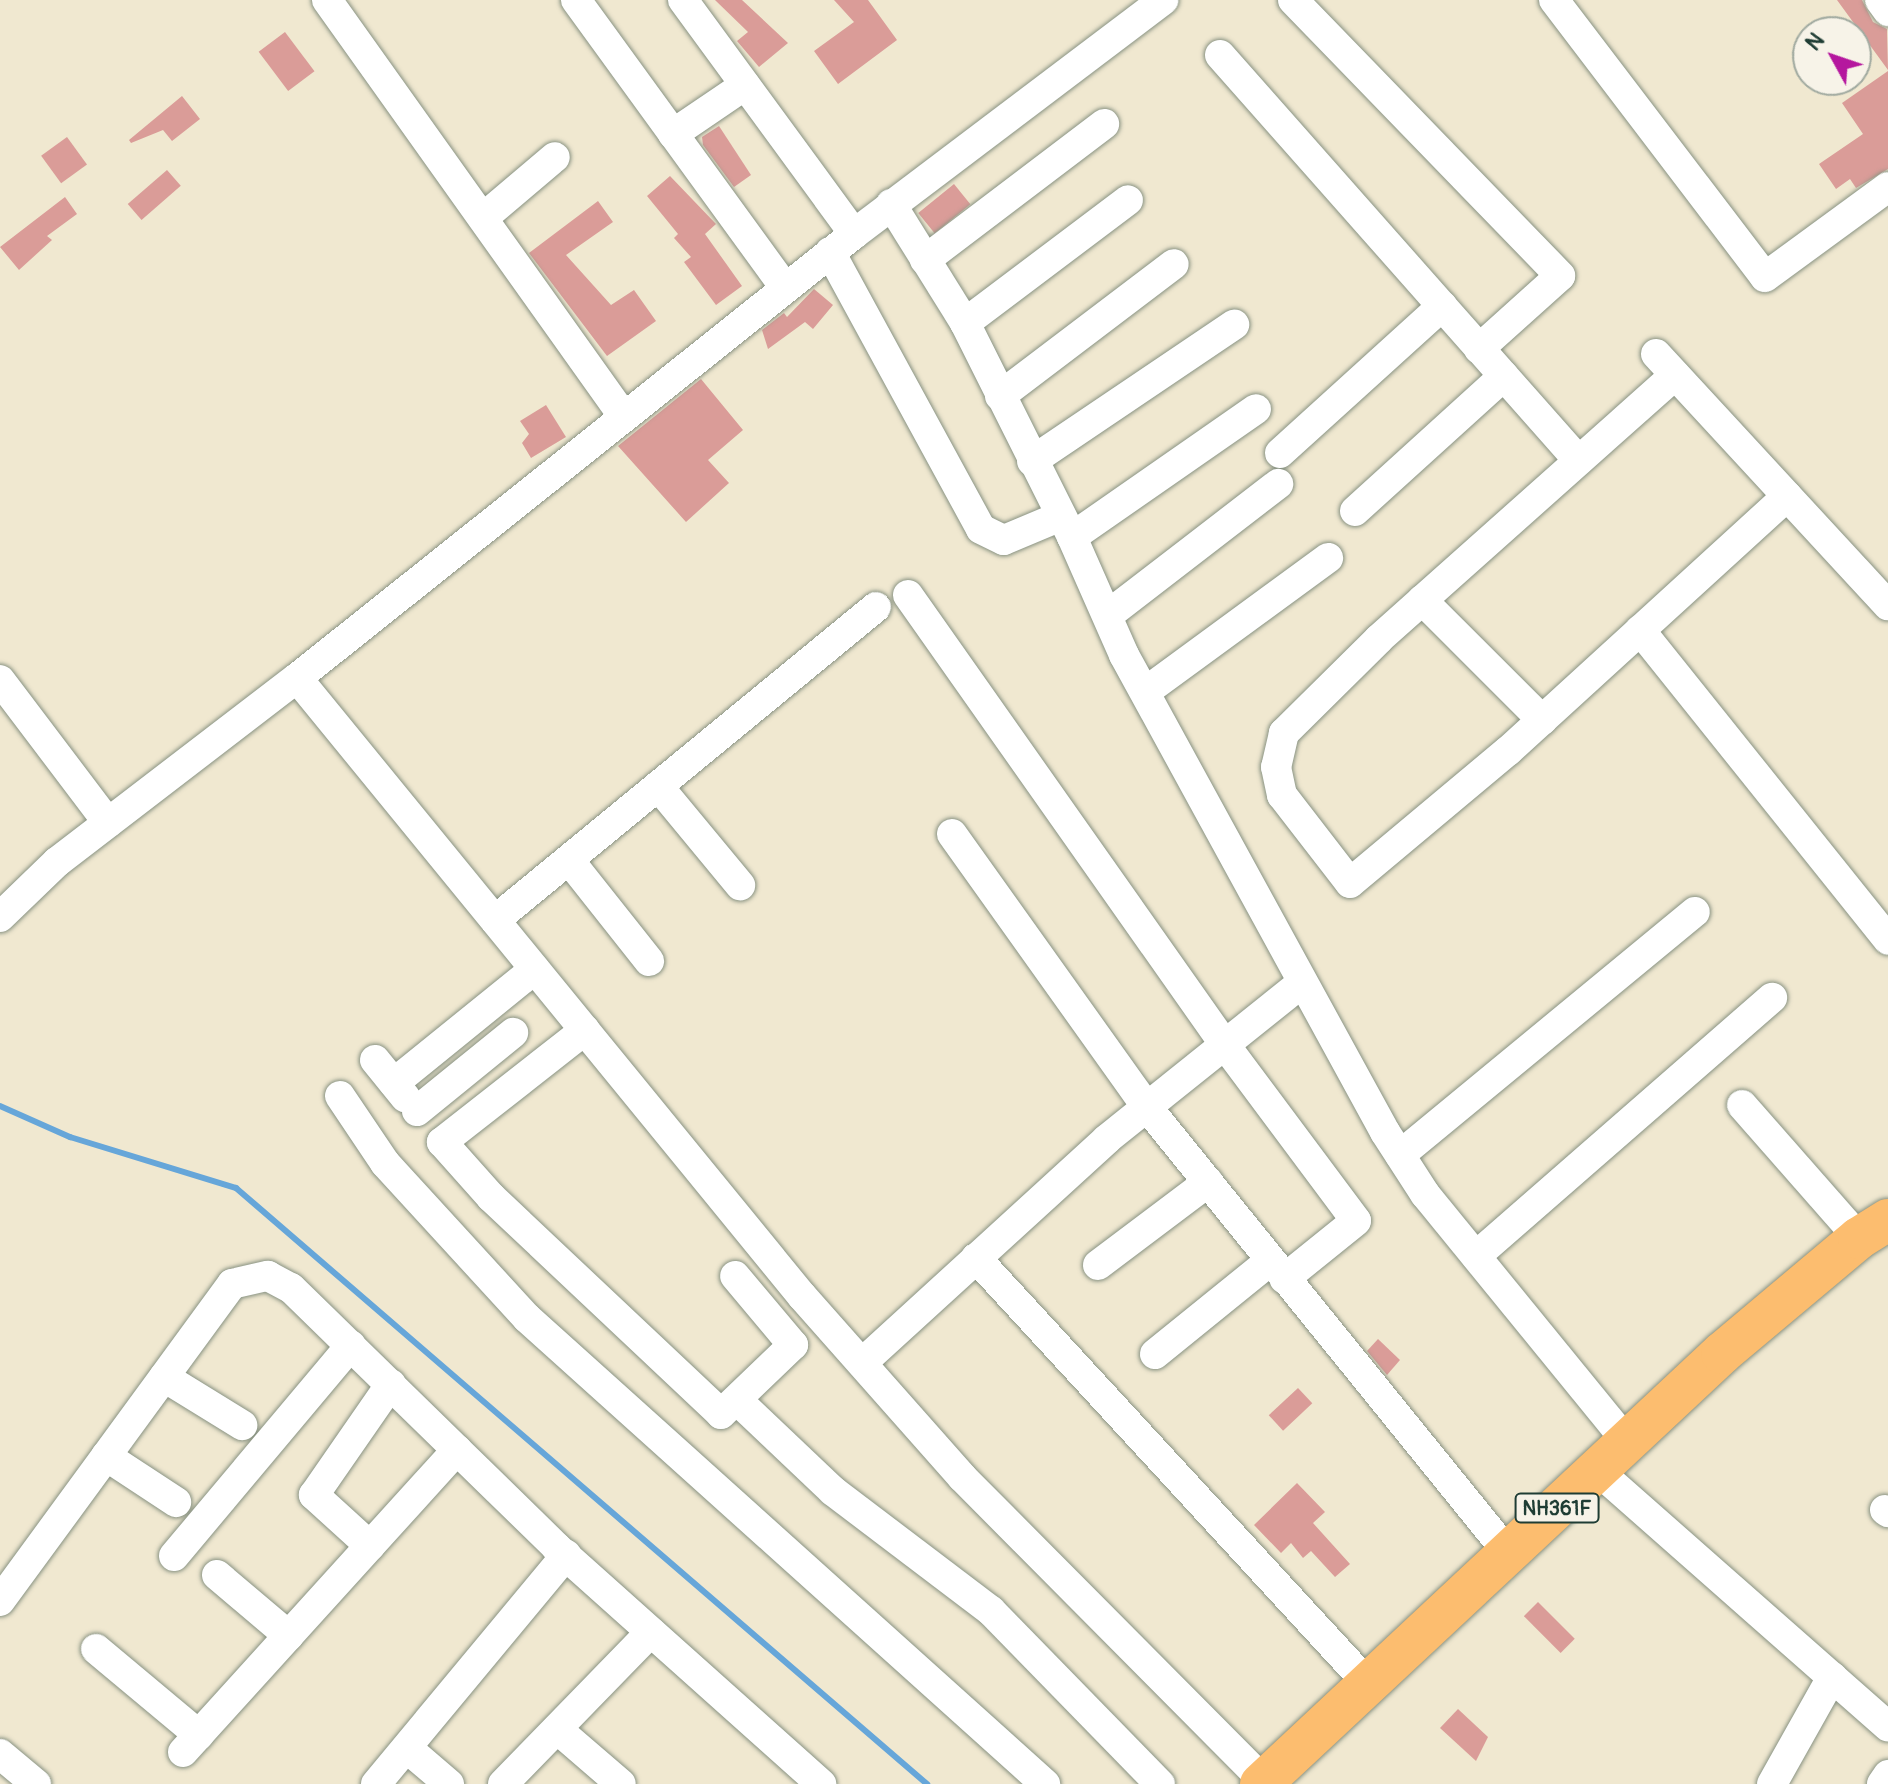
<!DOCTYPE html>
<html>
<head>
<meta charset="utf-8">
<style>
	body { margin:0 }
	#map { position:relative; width:1888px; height:1784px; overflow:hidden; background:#f0e8d0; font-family:Pangolin,sans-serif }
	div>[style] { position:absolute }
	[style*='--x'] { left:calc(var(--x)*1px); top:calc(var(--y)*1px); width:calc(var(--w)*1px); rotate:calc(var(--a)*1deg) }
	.stream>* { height:6px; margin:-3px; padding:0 3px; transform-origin:3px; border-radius:3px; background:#66a6d9 }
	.building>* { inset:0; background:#da9c98; transform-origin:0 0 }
	.roads { filter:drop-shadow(0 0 2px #889282) drop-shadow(0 0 2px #889282) }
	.minor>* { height:30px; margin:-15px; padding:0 15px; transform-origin:15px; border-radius:15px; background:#fff }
	.highway>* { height:42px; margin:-21px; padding:0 21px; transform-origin:21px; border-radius:21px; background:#fcbd6f }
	span { translate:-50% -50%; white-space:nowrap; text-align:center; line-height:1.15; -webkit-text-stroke:8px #f7f3e8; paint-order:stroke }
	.shield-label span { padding:2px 6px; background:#f7f3e8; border:2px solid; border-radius:6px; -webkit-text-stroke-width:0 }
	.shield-label { font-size:20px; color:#1f3d34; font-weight:700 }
	.north { position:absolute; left:1792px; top:16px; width:80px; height:80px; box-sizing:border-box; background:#f7f3e8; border:2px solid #a1aaa0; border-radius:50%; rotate:310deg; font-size:22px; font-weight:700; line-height:32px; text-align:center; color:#1f3d34 }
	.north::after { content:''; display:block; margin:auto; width:28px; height:36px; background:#b5179e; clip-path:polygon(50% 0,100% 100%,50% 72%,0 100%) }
</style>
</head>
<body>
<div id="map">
	<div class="stream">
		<div style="--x:0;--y:1106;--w:77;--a:23.9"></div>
		<div style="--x:70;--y:1137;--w:174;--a:17.1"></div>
		<div style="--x:236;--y:1188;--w:913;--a:40.78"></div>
	</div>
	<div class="building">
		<div style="clip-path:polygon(715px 0,742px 0,788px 43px,759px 67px,737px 41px,748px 32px)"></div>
		<div style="clip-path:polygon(834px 0,868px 0,897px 40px,838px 84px,814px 51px,854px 22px)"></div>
		<div style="clip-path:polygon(1837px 0,1862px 0,1873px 22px,1887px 29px,1888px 70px)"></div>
		<div style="left:285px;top:32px;width:49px;height:33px;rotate:53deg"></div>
		<div style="clip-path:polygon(1888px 71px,1888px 169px,1856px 188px,1850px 179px,1836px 189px,1819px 164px,1863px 134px,1842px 103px)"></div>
		<div style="clip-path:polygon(182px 96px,200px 119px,172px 141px,163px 130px,131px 143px,129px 140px)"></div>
		<div style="clip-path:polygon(719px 126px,751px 175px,734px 187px,703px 145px,702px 137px)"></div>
		<div style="left:67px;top:137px;width:34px;height:32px;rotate:54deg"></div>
		<div style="left:167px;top:170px;width:21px;height:52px;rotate:49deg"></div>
		<div style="clip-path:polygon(670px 176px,716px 224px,705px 234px,742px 286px,716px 305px,684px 262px,691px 257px,674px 238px,678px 234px,647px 196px)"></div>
		<div style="left:954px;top:184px;width:26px;height:46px;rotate:51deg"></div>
		<div style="clip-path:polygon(65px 197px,77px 214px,47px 236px,52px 240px,19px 270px,0 247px)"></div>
		<div style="clip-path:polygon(598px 201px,613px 222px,566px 255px,611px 305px,634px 290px,656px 321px,607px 356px,529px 253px)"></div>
		<div style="clip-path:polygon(814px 289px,833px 305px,813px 329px,805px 322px,768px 349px,762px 330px,784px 313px,787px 317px)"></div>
		<div style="clip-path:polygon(701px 379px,743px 430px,708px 460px,729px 483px,686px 522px,618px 446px)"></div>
		<div style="clip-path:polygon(546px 405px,566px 437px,531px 458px,522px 443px,529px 434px,520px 421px)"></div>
		<div style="clip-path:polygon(1378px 1339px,1400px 1360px,1387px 1375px,1367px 1351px)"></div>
		<div style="left:1298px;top:1388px;width:21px;height:40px;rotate:47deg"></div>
		<div style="clip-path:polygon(1297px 1483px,1325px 1512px,1313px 1523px,1350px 1564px,1335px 1577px,1311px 1551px,1303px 1558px,1291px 1543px,1281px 1553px,1254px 1525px)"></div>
		<div style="left:1538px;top:1602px;width:52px;height:20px;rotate:45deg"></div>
		<div style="clip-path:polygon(1458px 1709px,1488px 1737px,1476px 1761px,1440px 1728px)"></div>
	</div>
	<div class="roads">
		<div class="minor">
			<div style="--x:327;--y:0;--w:512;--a:54.54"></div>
			<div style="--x:576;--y:0;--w:356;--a:54"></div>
			<div style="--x:683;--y:0;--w:290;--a:53.8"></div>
			<div style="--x:1293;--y:0;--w:384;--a:45.9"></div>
			<div style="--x:1560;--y:276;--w:109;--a:138"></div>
			<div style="--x:1554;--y:0;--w:348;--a:52.7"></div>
			<div style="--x:1765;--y:277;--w:152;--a:-36.2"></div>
			<div style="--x:1880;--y:0;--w:14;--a:54"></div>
			<div style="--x:1220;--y:55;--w:541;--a:48.52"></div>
			<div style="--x:673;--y:134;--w:87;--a:-34.2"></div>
			<div style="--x:891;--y:204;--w:140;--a:58.1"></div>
			<div style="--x:965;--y:323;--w:239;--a:63.4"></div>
			<div style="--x:1072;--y:537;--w:129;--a:66.2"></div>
			<div style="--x:1124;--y:655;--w:544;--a:61.31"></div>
			<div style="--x:1385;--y:1132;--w:74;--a:57.2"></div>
			<div style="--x:1425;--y:1194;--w:320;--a:50.8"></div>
			<div style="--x:483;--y:218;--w:94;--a:-40.3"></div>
			<div style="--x:830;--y:252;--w:315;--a:61.4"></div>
			<div style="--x:981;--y:529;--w:25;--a:26"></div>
			<div style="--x:1004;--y:540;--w:62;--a:-22.8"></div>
			<div style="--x:925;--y:260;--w:225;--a:-37.2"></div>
			<div style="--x:965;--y:323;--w:204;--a:-37"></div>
			<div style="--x:1656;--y:354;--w:342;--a:47.3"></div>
			<div style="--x:1675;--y:375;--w:397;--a:138.3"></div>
			<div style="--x:1379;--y:639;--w:134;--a:135.3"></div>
			<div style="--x:1284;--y:733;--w:35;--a:103"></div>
			<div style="--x:1276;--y:767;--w:29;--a:78"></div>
			<div style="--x:1282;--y:795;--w:111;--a:52.3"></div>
			<div style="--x:1350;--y:883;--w:206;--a:-39.9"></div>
			<div style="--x:1508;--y:751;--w:378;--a:-42.4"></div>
			<div style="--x:1000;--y:396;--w:218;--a:-37.2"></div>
			<div style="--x:1280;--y:453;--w:219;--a:-42.2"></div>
			<div style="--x:1032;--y:461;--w:244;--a:-34"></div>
			<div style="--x:1355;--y:511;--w:201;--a:-42.2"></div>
			<div style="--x:1072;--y:537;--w:224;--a:-34.8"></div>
			<div style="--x:908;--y:595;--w:550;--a:54.84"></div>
			<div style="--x:1225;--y:1045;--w:219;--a:53.3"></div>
			<div style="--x:1356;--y:1221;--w:92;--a:141.1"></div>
			<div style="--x:1422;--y:600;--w:170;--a:45"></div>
			<div style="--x:1108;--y:615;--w:215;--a:-37.6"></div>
			<div style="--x:1640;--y:630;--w:397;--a:51.3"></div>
			<div style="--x:297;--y:678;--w:798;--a:50.75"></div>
			<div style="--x:802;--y:1296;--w:242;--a:48.5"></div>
			<div style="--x:962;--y:1477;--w:429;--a:45.2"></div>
			<div style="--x:0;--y:680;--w:179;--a:52.9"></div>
			<div style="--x:1145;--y:692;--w:227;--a:-36.2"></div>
			<div style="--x:658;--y:786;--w:129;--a:50.4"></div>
			<div style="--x:952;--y:834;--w:335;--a:54.5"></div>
			<div style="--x:1147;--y:1107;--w:575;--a:51"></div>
			<div style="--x:569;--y:860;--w:129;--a:51.6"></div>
			<div style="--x:0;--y:917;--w:79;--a:-44"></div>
			<div style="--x:57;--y:862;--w:302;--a:-37.5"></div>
			<div style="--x:297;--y:678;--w:712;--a:-38.56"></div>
			<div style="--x:854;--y:234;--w:388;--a:-37.1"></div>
			<div style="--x:495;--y:920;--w:493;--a:-39.4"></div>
			<div style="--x:585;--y:1030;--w:182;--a:141.9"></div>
			<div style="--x:442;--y:1142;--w:74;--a:48.3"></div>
			<div style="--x:491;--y:1197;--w:316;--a:43.3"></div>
			<div style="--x:721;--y:1414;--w:100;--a:-43.8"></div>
			<div style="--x:793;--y:1345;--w:90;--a:-130"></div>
			<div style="--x:375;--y:1060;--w:48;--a:51"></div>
			<div style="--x:394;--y:1083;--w:181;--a:-39"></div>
			<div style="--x:340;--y:1096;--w:81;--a:56.1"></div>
			<div style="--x:385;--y:1163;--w:210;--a:47.5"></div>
			<div style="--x:527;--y:1318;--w:697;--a:41.97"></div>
			<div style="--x:1742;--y:1105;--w:177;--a:48.7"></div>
			<div style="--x:417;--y:1111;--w:124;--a:-39.1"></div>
			<div style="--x:1400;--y:1155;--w:382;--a:-39.5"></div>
			<div style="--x:1476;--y:1256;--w:393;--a:-41.1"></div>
			<div style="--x:976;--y:1258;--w:580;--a:47.37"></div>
			<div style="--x:1098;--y:1265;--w:138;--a:-37"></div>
			<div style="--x:1155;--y:1354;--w:148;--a:-39"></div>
			<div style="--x:862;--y:1363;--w:332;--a:-42.4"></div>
			<div style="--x:1107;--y:1139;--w:250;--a:-38.7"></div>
			<div style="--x:164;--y:1377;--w:92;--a:31.6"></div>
			<div style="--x:737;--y:1400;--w:132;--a:43.5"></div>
			<div style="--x:833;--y:1491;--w:198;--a:37.2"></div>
			<div style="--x:991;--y:1611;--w:242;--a:45.7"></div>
			<div style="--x:106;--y:1456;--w:84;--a:33.3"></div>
			<div style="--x:1597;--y:1470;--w:388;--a:41.4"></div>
			<div style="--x:1885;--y:1510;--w:4;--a:34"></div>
			<div style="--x:370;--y:1546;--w:76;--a:-137.7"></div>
			<div style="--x:314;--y:1495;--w:135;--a:-55.3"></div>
			<div style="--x:174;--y:1556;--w:275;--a:-50"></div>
			<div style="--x:217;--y:1575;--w:94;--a:40.3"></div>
			<div style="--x:0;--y:1601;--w:393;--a:-53.8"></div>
			<div style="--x:232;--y:1284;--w:37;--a:-13"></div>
			<div style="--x:268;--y:1276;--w:26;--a:28"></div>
			<div style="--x:291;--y:1288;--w:371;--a:44.3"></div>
			<div style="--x:556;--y:1547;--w:356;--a:41.8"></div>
			<div style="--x:96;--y:1649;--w:134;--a:39.9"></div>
			<div style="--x:557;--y:1729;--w:84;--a:40.7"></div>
			<div style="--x:408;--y:1749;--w:54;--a:40.5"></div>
			<div style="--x:183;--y:1752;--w:408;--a:-47.8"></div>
			<div style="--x:0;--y:1754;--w:47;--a:39.8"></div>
			<div style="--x:376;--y:1784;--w:298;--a:-50.3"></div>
			<div style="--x:503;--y:1784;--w:212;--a:-45.8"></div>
			<div style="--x:1772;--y:1784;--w:123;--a:-60.7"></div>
			<div style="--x:1882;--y:1784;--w:11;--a:-56"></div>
		</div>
		<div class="highway">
			<div style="--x:1261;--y:1784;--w:631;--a:-43.07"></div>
			<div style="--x:1722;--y:1353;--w:179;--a:-40"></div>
			<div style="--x:1859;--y:1238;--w:34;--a:-32"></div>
		</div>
	</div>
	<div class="shield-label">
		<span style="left:1557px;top:1508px">NH361F</span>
	</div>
	<div class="north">N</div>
</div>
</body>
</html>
